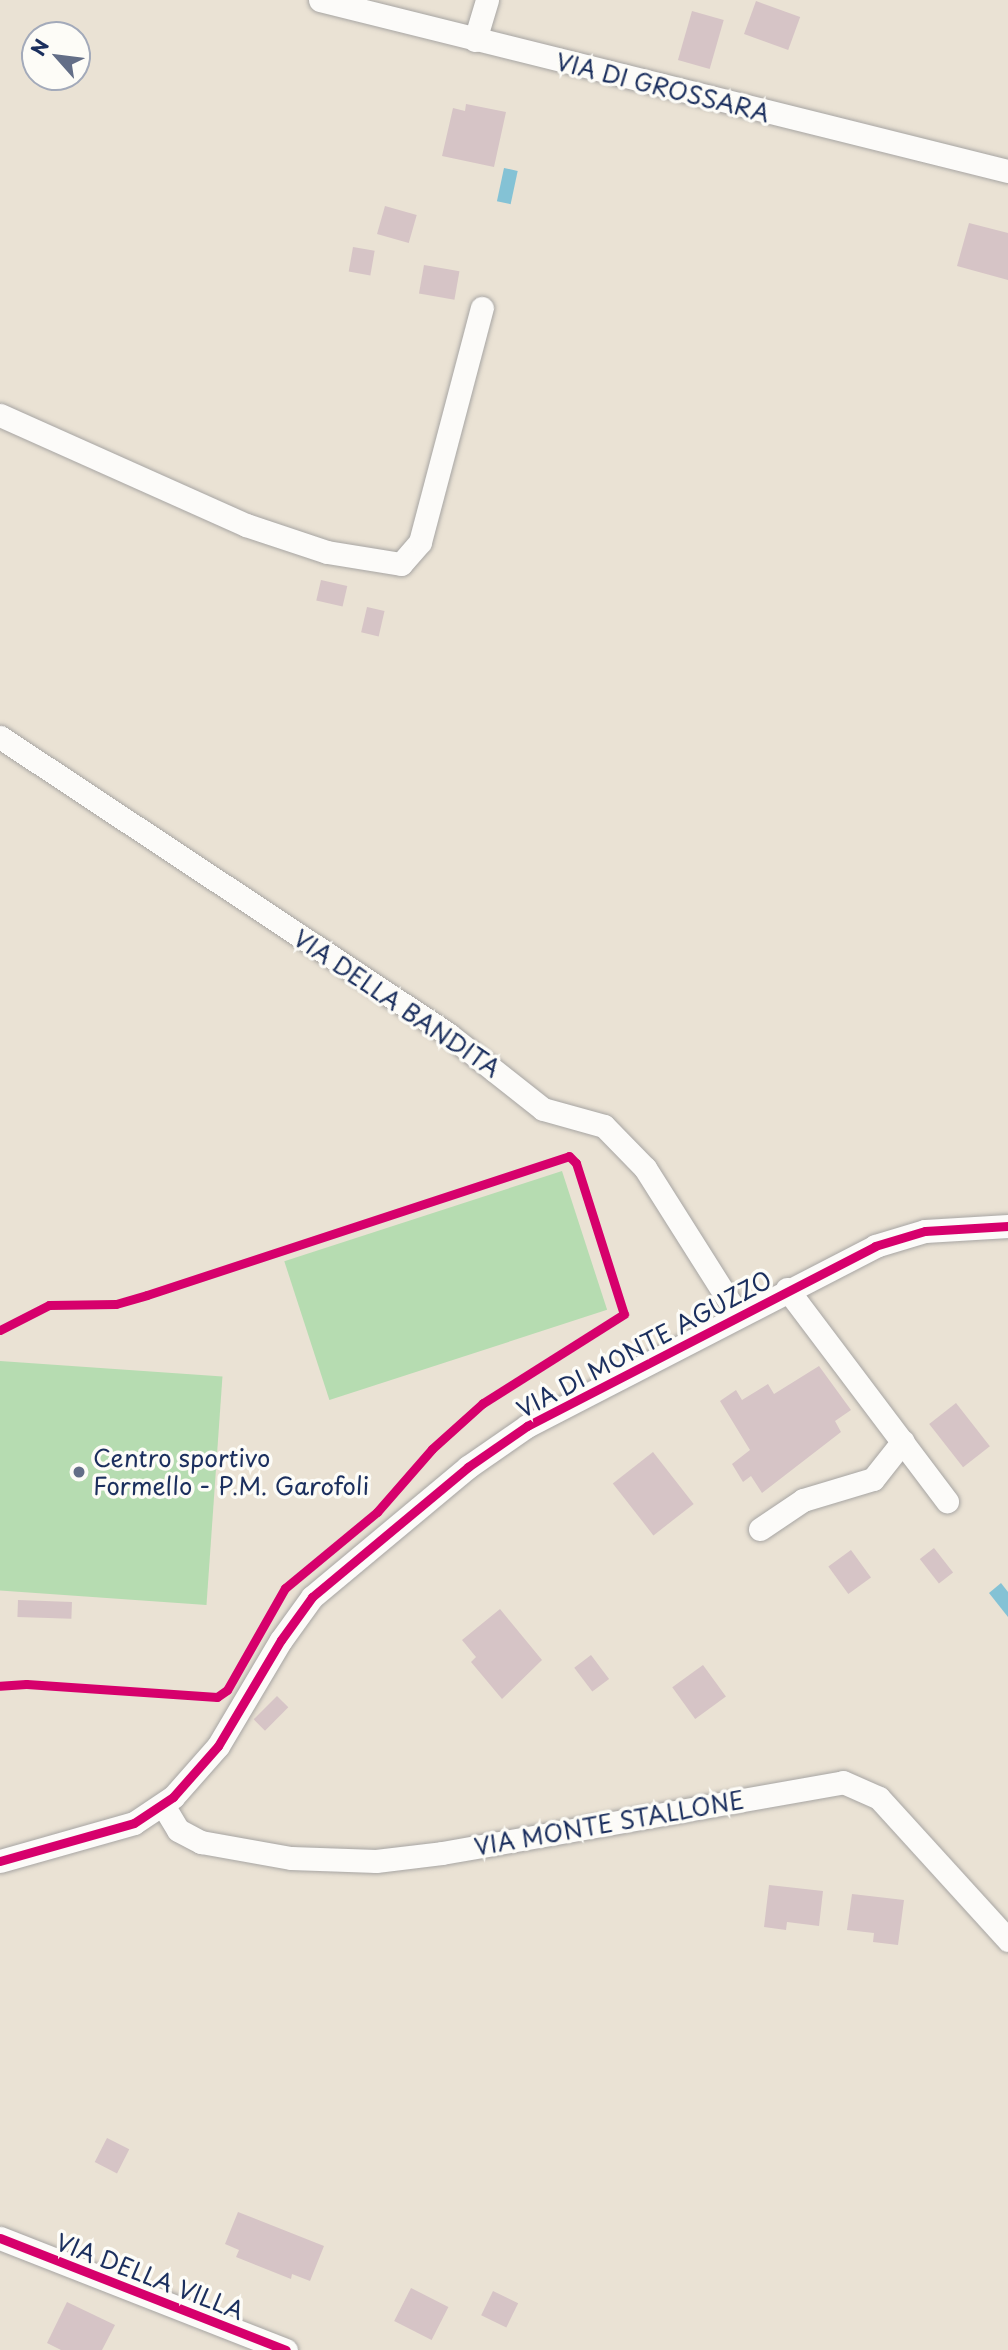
<!DOCTYPE html>
<html>
<head>
<meta charset="utf-8">
<style>
	body { margin:0 }
	#map { position:relative; width:1008px; height:2350px; overflow:hidden; background:#eae2d4; font-family:"Playpen Sans",sans-serif }
	div>[style] { position:absolute }
	[style*='--x'] { left:calc(var(--x)*1px); top:calc(var(--y)*1px); width:calc(var(--w)*1px); rotate:calc(var(--a)*1deg) }
	.green>* { inset:0; background:#b6dcb1; transform-origin:0 0 }
	.water>* { inset:0; background:#84c2d5; transform-origin:0 0 }
	.building>* { inset:0; background:#d6c4c6; transform-origin:0 0 }
	.roads { filter:drop-shadow(0 0 2px #a7a5a3) drop-shadow(0 0 2px #a7a5a3) }
	.minor>* { height:23px; margin:-11.5px; padding:0 11.5px; transform-origin:11.5px; border-radius:11.5px; background:#fcfbf9 }
	.cycleway>* { height:9px; margin:-4.5px; padding:0 4.5px; transform-origin:4.5px; border-radius:4.5px; background:#d6006c }
	.dots>* { width:19px; height:19px; translate:-50% -50%; box-sizing:border-box; border:4px solid #fdfcf7; border-radius:50% }
	span { translate:-50% -50%; white-space:nowrap; text-align:center; line-height:1.15; -webkit-text-stroke:7px #fdfcf7; paint-order:stroke }
	.street-label { font-size:24px; color:#1b2f5e }
	.poi-label { font-size:24px; color:#1b2f5e }
	.left { translate:0 -50%; text-align:left }
	.north { position:absolute; left:21px; top:21px; width:70px; height:70px; box-sizing:border-box; background:#fdfcf7; border:2px solid #a3aaba; border-radius:50%; rotate:298deg; font-size:19px; font-weight:700; line-height:28px; text-align:center; color:#1b2f5e }
	.north::after { content:''; display:block; margin:auto; width:24px; height:32px; background:#636e87; clip-path:polygon(50% 0,100% 100%,50% 72%,0 100%) }
</style>
</head>
<body>
<div id="map">
	<div class="green">
		<div style="left:562px;top:1171px;width:146px;height:292px;rotate:72deg"></div>
		<div style="left:0;top:1361px;width:223px;height:229px;rotate:4deg"></div>
	</div>
	<div class="water">
		<div style="left:504px;top:168px;width:14px;height:34px;rotate:12deg"></div>
		<div style="clip-path:polygon(1001px 1583px,1008px 1592px,1008px 1617px,989px 1593px)"></div>
	</div>
	<div class="building">
		<div style="left:756px;top:1px;width:47px;height:35px;rotate:20deg"></div>
		<div style="left:692px;top:11px;width:33px;height:51px;rotate:16deg"></div>
		<div style="clip-path:polygon(466px 104px,506px 112px,494px 167px,442px 156px,453px 108px,465px 111px)"></div>
		<div style="left:385px;top:206px;width:33px;height:29px;rotate:16deg"></div>
		<div style="clip-path:polygon(969px 223px,1008px 233px,1008px 280px,957px 266px)"></div>
		<div style="left:353px;top:247px;width:22px;height:25px;rotate:10deg"></div>
		<div style="left:424px;top:265px;width:36px;height:29px;rotate:10deg"></div>
		<div style="left:321px;top:580px;width:27px;height:21px;rotate:13deg"></div>
		<div style="left:367px;top:607px;width:18px;height:26px;rotate:13deg"></div>
		<div style="clip-path:polygon(819px 1366px,851px 1410px,835px 1421px,841px 1432px,762px 1493px,751px 1476px,743px 1482px,732px 1464px,750px 1450px,720px 1401px,736px 1390px,742px 1400px,768px 1384px,774px 1394px)"></div>
		<div style="left:956px;top:1403px;width:55px;height:34px;rotate:52deg"></div>
		<div style="left:653px;top:1452px;width:66px;height:51px;rotate:52deg"></div>
		<div style="left:934px;top:1548px;width:31px;height:18px;rotate:52deg"></div>
		<div style="left:851px;top:1550px;width:34px;height:28px;rotate:54deg"></div>
		<div style="left:18px;top:1600px;width:54px;height:17px;rotate:2deg"></div>
		<div style="clip-path:polygon(500px 1609px,542px 1660px,502px 1699px,471px 1662px,476px 1657px,462px 1640px)"></div>
		<div style="left:591px;top:1655px;width:30px;height:21px;rotate:53deg"></div>
		<div style="left:703px;top:1665px;width:39px;height:38px;rotate:54deg"></div>
		<div style="left:277px;top:1696px;width:16px;height:33px;rotate:45deg"></div>
		<div style="clip-path:polygon(769px 1885px,823px 1891px,819px 1926px,787px 1922px,786px 1930px,764px 1927px)"></div>
		<div style="clip-path:polygon(852px 1894px,904px 1900px,898px 1945px,873px 1942px,874px 1933px,847px 1930px)"></div>
		<div style="left:107px;top:2138px;width:25px;height:27px;rotate:27deg"></div>
		<div style="clip-path:polygon(238px 2212px,324px 2246px,310px 2281px,292px 2274px,291px 2279px,236px 2257px,239px 2250px,225px 2244px)"></div>
		<div style="left:411px;top:2288px;width:42px;height:37px;rotate:27deg"></div>
		<div style="left:493px;top:2291px;width:28px;height:27px;rotate:26deg"></div>
		<div style="clip-path:polygon(67px 2302px,115px 2325px,102px 2350px,61px 2350px,47px 2343px)"></div>
	</div>
	<div class="roads">
		<div class="minor">
			<div style="--x:320;--y:0;--w:709;--a:13.96"></div>
			<div style="--x:475;--y:40;--w:42;--a:-73.3"></div>
			<div style="--x:0;--y:415;--w:269;--a:24.1"></div>
			<div style="--x:246;--y:525;--w:85;--a:18.4"></div>
			<div style="--x:327;--y:552;--w:75;--a:9.2"></div>
			<div style="--x:401;--y:564;--w:29;--a:-49"></div>
			<div style="--x:420;--y:542;--w:242;--a:-75.2"></div>
			<div style="--x:0;--y:737;--w:538;--a:33.54"></div>
			<div style="--x:448;--y:1034;--w:121;--a:38.3"></div>
			<div style="--x:543;--y:1109;--w:63;--a:15.6"></div>
			<div style="--x:604;--y:1126;--w:59;--a:45.7"></div>
			<div style="--x:645;--y:1168;--w:174;--a:57.7"></div>
			<div style="--x:787;--y:1289;--w:266;--a:53"></div>
			<div style="--x:760;--y:1529;--w:52;--a:-34"></div>
			<div style="--x:803;--y:1500;--w:73;--a:-16.7"></div>
			<div style="--x:873;--y:1479;--w:48;--a:-51.7"></div>
			<div style="--x:163;--y:1805;--w:29;--a:59"></div>
			<div style="--x:178;--y:1830;--w:26;--a:28"></div>
			<div style="--x:201;--y:1842;--w:91;--a:10.1"></div>
			<div style="--x:291;--y:1858;--w:85;--a:2"></div>
			<div style="--x:376;--y:1861;--w:66;--a:-6.9"></div>
			<div style="--x:442;--y:1853;--w:407;--a:-10"></div>
			<div style="--x:843;--y:1782;--w:39;--a:24"></div>
			<div style="--x:879;--y:1798;--w:192;--a:47.7"></div>
			<div style="--x:0;--y:1861;--w:139;--a:-15.8"></div>
			<div style="--x:134;--y:1823;--w:47;--a:-33.7"></div>
			<div style="--x:173;--y:1797;--w:68;--a:-48.6"></div>
			<div style="--x:218;--y:1746;--w:123;--a:-59.3"></div>
			<div style="--x:281;--y:1640;--w:53;--a:-54.2"></div>
			<div style="--x:312;--y:1597;--w:203;--a:-39.8"></div>
			<div style="--x:468;--y:1467;--w:72;--a:-34.8"></div>
			<div style="--x:527;--y:1426;--w:392;--a:-27.3"></div>
			<div style="--x:875;--y:1246;--w:52;--a:-16.7"></div>
			<div style="--x:925;--y:1231;--w:83;--a:-3.4"></div>
			<div style="--x:0;--y:2238;--w:307;--a:21.4"></div>
		</div>
	</div>
	<div class="cycleway">
		<div style="--x:0;--y:1330;--w:55;--a:-27"></div>
		<div style="--x:49;--y:1305;--w:67;--a:-0.9"></div>
		<div style="--x:116;--y:1304;--w:32;--a:-16"></div>
		<div style="--x:147;--y:1295;--w:444;--a:-18.2"></div>
		<div style="--x:569;--y:1156;--w:10;--a:45"></div>
		<div style="--x:576;--y:1163;--w:158;--a:72.4"></div>
		<div style="--x:624;--y:1314;--w:167;--a:147.7"></div>
		<div style="--x:483;--y:1403;--w:69;--a:138"></div>
		<div style="--x:432;--y:1449;--w:84;--a:131.1"></div>
		<div style="--x:377;--y:1512;--w:119;--a:140.4"></div>
		<div style="--x:285;--y:1588;--w:117;--a:119.6"></div>
		<div style="--x:227;--y:1690;--w:12;--a:145"></div>
		<div style="--x:217;--y:1697;--w:191;--a:-176.1"></div>
		<div style="--x:26;--y:1684;--w:26;--a:176"></div>
		<div style="--x:0;--y:1861;--w:139;--a:-15.8"></div>
		<div style="--x:134;--y:1823;--w:47;--a:-33.7"></div>
		<div style="--x:173;--y:1797;--w:68;--a:-48.6"></div>
		<div style="--x:218;--y:1746;--w:123;--a:-59.3"></div>
		<div style="--x:281;--y:1640;--w:53;--a:-54.2"></div>
		<div style="--x:312;--y:1597;--w:203;--a:-39.8"></div>
		<div style="--x:468;--y:1467;--w:72;--a:-34.8"></div>
		<div style="--x:527;--y:1426;--w:392;--a:-27.3"></div>
		<div style="--x:875;--y:1246;--w:52;--a:-16.7"></div>
		<div style="--x:925;--y:1231;--w:83;--a:-3.4"></div>
		<div style="--x:0;--y:2238;--w:307;--a:21.4"></div>
	</div>
	<div class="dots">
		<div style="left:79px;top:1472px;background:#636e87"></div>
	</div>
	<div class="street-label">
		<span style="left:663px;top:87px;rotate:14deg">VIA DI GROSSARA</span>
		<span style="left:397px;top:1003px;rotate:34deg">VIA DELLA BANDITA</span>
		<span style="left:644px;top:1344px;rotate:-28deg">VIA DI MONTE AGUZZO</span>
		<span style="left:609px;top:1823px;rotate:-10deg">VIA MONTE STALLONE</span>
		<span style="left:150px;top:2276px;rotate:21deg">VIA DELLA VILLA</span>
	</div>
	<div class="poi-label">
		<span class="left" style="left:93px;top:1472px">Centro sportivo<br>Formello - P.M. Garofoli</span>
	</div>
	<div class="north">N</div>
</div>
</body>
</html>
